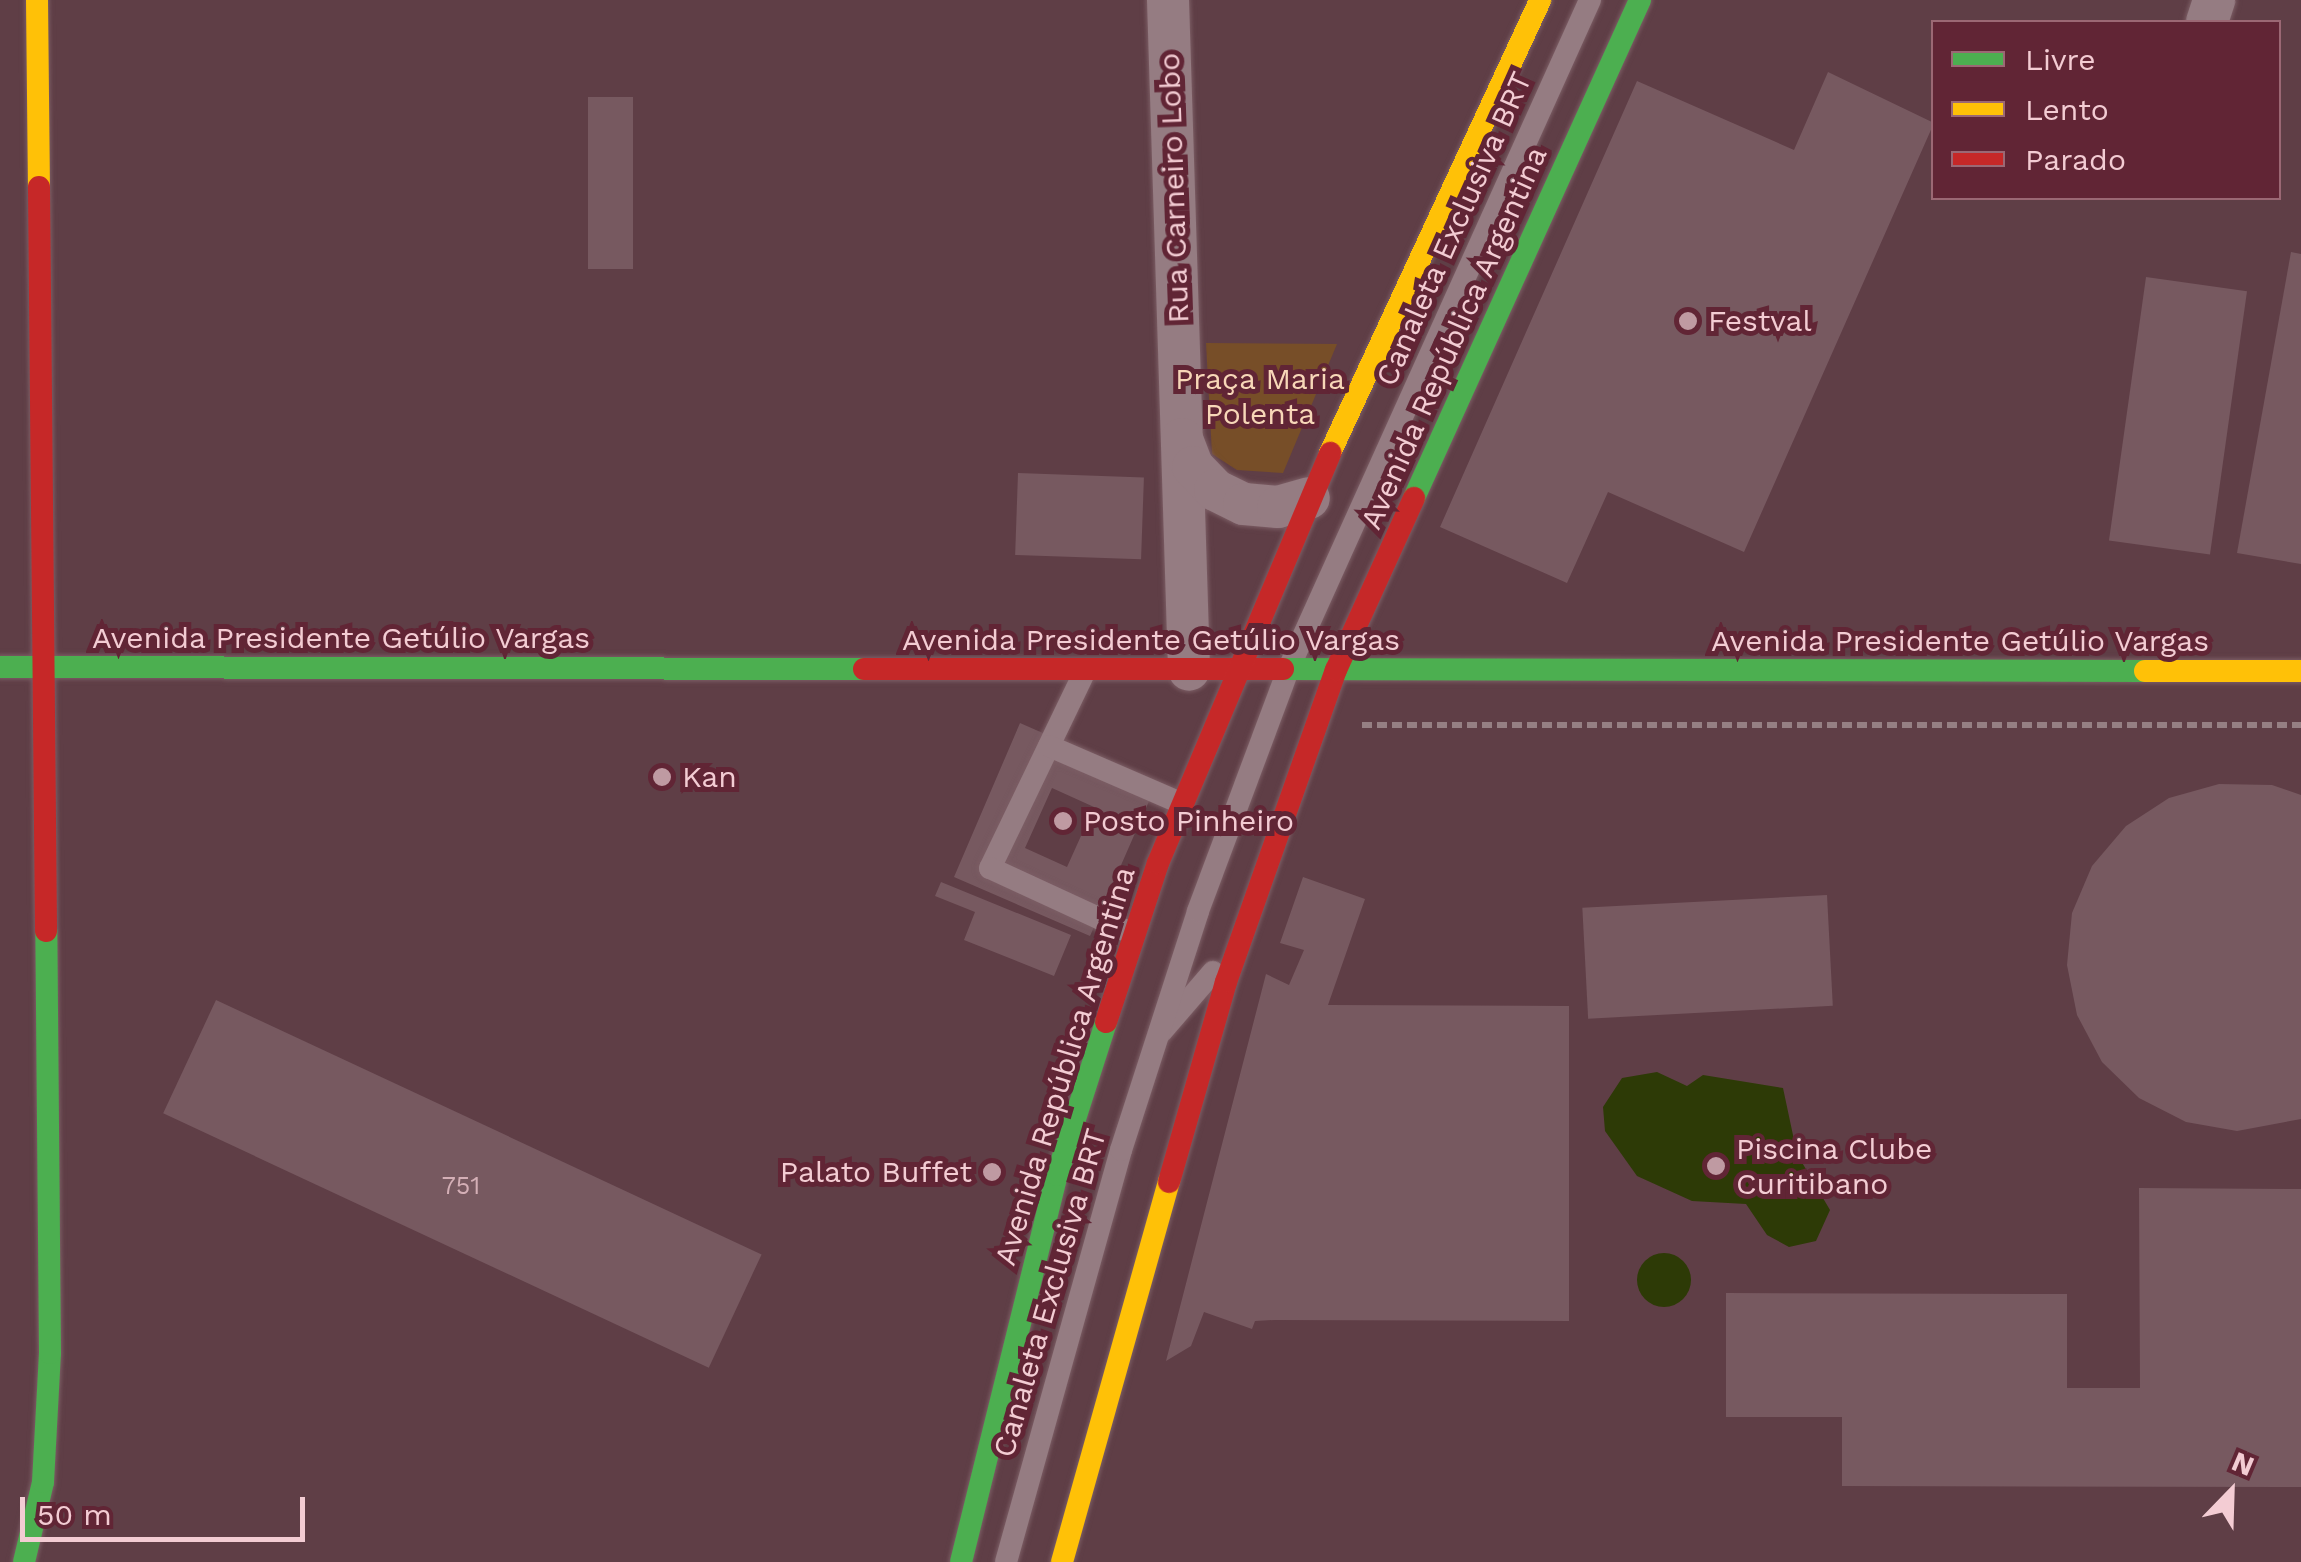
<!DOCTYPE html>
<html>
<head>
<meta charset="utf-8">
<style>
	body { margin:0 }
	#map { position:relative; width:2301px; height:1562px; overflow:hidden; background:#5f3e46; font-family:"Work Sans",sans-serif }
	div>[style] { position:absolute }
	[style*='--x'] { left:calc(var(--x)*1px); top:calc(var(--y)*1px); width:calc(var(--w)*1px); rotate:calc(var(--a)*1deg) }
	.green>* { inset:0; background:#774e28 }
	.water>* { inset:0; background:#2d3a06 }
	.round { border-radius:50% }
	.building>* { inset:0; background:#775960; transform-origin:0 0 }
	.path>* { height:6px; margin-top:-3px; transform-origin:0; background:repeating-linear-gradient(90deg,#957f83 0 10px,transparent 0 15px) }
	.roads { filter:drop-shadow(0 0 2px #7b5d64) drop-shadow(0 0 2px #7b5d64) }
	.lane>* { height:22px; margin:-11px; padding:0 11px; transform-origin:11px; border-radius:11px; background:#957c82 }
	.street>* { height:42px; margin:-21px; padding:0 21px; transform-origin:21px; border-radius:21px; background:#957c82 }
	.fast>* { height:22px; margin:-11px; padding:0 11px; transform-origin:11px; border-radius:11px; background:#4caf50 }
	.slow>* { height:22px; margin:-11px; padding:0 11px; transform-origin:11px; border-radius:11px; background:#ffc107 }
	.jam>* { height:22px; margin:-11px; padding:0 11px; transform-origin:11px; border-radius:11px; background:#c62828 }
	.dots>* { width:28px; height:28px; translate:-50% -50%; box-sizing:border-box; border:5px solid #612535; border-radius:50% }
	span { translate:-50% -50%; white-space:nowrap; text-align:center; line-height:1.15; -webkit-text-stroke:10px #612535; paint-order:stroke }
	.number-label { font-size:25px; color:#d4afb6 }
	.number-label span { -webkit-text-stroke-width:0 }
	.street-label { font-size:30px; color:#f3ccd3 }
	.poi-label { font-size:30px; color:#f3ccd3 }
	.left { translate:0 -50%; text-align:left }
	.right { translate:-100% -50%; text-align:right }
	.park-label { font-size:30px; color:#f7d7b8 }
	.legend { position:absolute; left:1931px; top:20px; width:350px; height:180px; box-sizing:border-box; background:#612535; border:2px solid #9b6874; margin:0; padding:12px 18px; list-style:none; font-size:30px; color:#f3ccd3 }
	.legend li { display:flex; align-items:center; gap:20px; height:50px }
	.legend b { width:50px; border:2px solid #9b6874 }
	.north { position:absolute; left:2181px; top:1442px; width:100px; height:100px; -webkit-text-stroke:8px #612535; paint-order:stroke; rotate:23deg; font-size:28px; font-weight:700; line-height:40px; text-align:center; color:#f3ccd3 }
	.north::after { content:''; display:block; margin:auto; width:35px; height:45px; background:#f3ccd3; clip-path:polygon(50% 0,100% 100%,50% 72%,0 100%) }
	.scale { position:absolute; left:20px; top:1497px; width:285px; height:45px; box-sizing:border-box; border:5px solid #f3ccd3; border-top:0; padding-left:12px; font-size:30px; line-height:35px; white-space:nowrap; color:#f3ccd3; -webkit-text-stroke:8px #612535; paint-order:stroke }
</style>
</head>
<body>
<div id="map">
	<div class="green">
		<div style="clip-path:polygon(1206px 343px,1337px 344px,1283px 473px,1237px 470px,1212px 454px)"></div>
	</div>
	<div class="water">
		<div style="clip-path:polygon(1657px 1072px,1687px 1086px,1703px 1075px,1783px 1088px,1797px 1154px,1830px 1210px,1816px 1241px,1789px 1247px,1767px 1235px,1746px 1204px,1692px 1201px,1637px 1176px,1605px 1131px,1603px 1107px,1622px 1078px)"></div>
		<div class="round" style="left:1637px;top:1253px;width:54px;height:54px"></div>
	</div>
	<div class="building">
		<div style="clip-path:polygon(1828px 72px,1934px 123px,1744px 552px,1608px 492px,1567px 583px,1440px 527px,1637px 81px,1794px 150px)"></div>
		<div style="left:588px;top:97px;width:45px;height:172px"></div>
		<div style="clip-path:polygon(2291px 252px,2301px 254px,2301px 564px,2237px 553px)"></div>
		<div style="left:2146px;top:277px;width:102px;height:266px;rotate:8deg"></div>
		<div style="left:1018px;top:473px;width:126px;height:82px;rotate:2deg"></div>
		<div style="clip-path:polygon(evenodd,1020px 723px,1157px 783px,1090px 936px,954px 877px,1020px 723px,1052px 788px,1094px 807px,1067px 867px,1025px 848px,1052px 788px)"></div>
		<div style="clip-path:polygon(2219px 784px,2272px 785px,2301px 795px,2301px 1119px,2237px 1131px,2186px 1122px,2139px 1098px,2102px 1062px,2077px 1015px,2067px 965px,2072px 913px,2092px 866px,2126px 826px,2169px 798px)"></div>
		<div style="clip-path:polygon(1303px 877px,1365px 899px,1328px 1005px,1569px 1006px,1569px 1321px,1274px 1320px,1255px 1321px,1252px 1329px,1204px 1312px,1191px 1346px,1166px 1361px,1266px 974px,1289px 985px,1304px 950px,1280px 943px)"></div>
		<div style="clip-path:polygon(941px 882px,1071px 935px,1054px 976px,964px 940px,975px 912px,935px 896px)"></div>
		<div style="left:1827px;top:895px;width:111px;height:245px;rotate:87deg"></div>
		<div style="left:216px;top:1000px;width:602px;height:125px;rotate:25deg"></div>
		<div style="clip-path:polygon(2139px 1188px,2301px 1189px,2301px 1487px,1842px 1486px,1842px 1417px,1726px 1417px,1726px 1293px,2067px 1294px,2067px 1388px,2140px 1388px)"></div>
	</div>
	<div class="path">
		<div style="--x:1362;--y:725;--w:939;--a:0"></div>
	</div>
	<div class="roads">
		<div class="lane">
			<div style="--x:1085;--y:671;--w:219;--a:115.7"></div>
			<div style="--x:990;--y:868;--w:157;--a:24.8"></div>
			<div style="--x:1049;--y:746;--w:146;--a:23.4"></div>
			<div style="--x:1162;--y:1031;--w:78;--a:-49.2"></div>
			<div style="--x:1006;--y:1562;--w:428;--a:-74.4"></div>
			<div style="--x:1121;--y:1150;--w:251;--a:-72.1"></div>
			<div style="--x:1198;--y:911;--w:257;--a:-69.5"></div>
			<div style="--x:1288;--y:670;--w:735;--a:-65.74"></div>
		</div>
		<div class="street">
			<div style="--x:1168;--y:0;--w:670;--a:88.2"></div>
			<div style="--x:2207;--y:22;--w:23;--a:-72"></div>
			<div style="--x:1182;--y:439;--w:30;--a:69"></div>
			<div style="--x:1193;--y:467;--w:32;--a:46"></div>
			<div style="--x:1215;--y:490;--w:32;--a:26"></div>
			<div style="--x:1244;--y:504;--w:34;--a:5"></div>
			<div style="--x:1278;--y:507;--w:32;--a:-16"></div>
		</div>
		<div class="fast">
			<div style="--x:1414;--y:498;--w:547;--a:-65.59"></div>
			<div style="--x:0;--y:667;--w:864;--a:0.13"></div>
			<div style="--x:1283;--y:669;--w:862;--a:0.13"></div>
			<div style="--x:24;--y:1562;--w:82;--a:-76.6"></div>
			<div style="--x:43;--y:1482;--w:129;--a:-86.9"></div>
			<div style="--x:50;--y:1353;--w:422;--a:-90.5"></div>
			<div style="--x:961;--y:1562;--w:399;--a:-76.1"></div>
			<div style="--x:1057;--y:1175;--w:161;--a:-72.2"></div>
		</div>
		<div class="slow">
			<div style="--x:37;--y:0;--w:187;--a:89.4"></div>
			<div style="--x:1330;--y:453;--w:499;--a:-65.1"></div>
			<div style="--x:2145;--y:671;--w:156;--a:0"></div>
			<div style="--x:1062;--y:1562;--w:395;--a:-74.3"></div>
		</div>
		<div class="jam">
			<div style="--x:39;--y:187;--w:744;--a:89.46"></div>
			<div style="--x:864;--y:669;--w:419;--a:0"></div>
			<div style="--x:1106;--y:1022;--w:167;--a:-71.9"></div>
			<div style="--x:1158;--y:863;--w:445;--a:-67.2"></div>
			<div style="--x:1169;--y:1182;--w:208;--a:-74.1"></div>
			<div style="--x:1226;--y:982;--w:331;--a:-70.6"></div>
			<div style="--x:1336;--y:670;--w:189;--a:-65.6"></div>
		</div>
	</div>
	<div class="dots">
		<div style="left:1688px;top:321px;background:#bf9aa2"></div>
		<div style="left:662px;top:777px;background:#bf9aa2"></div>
		<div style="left:1063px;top:821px;background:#bf9aa2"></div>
		<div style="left:1716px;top:1166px;background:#bf9aa2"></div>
		<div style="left:992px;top:1172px;background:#bf9aa2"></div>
	</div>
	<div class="number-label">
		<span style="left:461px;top:1186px">751</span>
	</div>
	<div class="street-label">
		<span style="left:1174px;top:188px;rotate:-92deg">Rua Carneiro Lobo</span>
		<span style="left:1454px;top:229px;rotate:-66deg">Canaleta Exclusiva BRT</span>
		<span style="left:1454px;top:338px;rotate:-66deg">Avenida República Argentina</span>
		<span style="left:341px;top:638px">Avenida Presidente Getúlio Vargas</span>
		<span style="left:1151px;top:640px">Avenida Presidente Getúlio Vargas</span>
		<span style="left:1960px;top:641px">Avenida Presidente Getúlio Vargas</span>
		<span style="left:1065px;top:1066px;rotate:-73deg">Avenida República Argentina</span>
		<span style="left:1050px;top:1293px;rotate:-74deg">Canaleta Exclusiva BRT</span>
	</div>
	<div class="poi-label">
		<span class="left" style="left:1708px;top:321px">Festval</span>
		<span class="left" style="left:682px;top:777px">Kan</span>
		<span class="left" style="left:1083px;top:821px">Posto Pinheiro</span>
		<span class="left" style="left:1736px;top:1166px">Piscina Clube<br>Curitibano</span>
		<span class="right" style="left:972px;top:1172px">Palato Buffet</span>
	</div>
	<div class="park-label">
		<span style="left:1260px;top:396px">Praça Maria<br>Polenta</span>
	</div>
	<ul class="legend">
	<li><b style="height:12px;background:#4caf50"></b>Livre</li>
	<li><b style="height:12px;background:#ffc107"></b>Lento</li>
	<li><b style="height:12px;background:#c62828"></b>Parado</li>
	</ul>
	<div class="north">N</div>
	<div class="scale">50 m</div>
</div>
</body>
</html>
